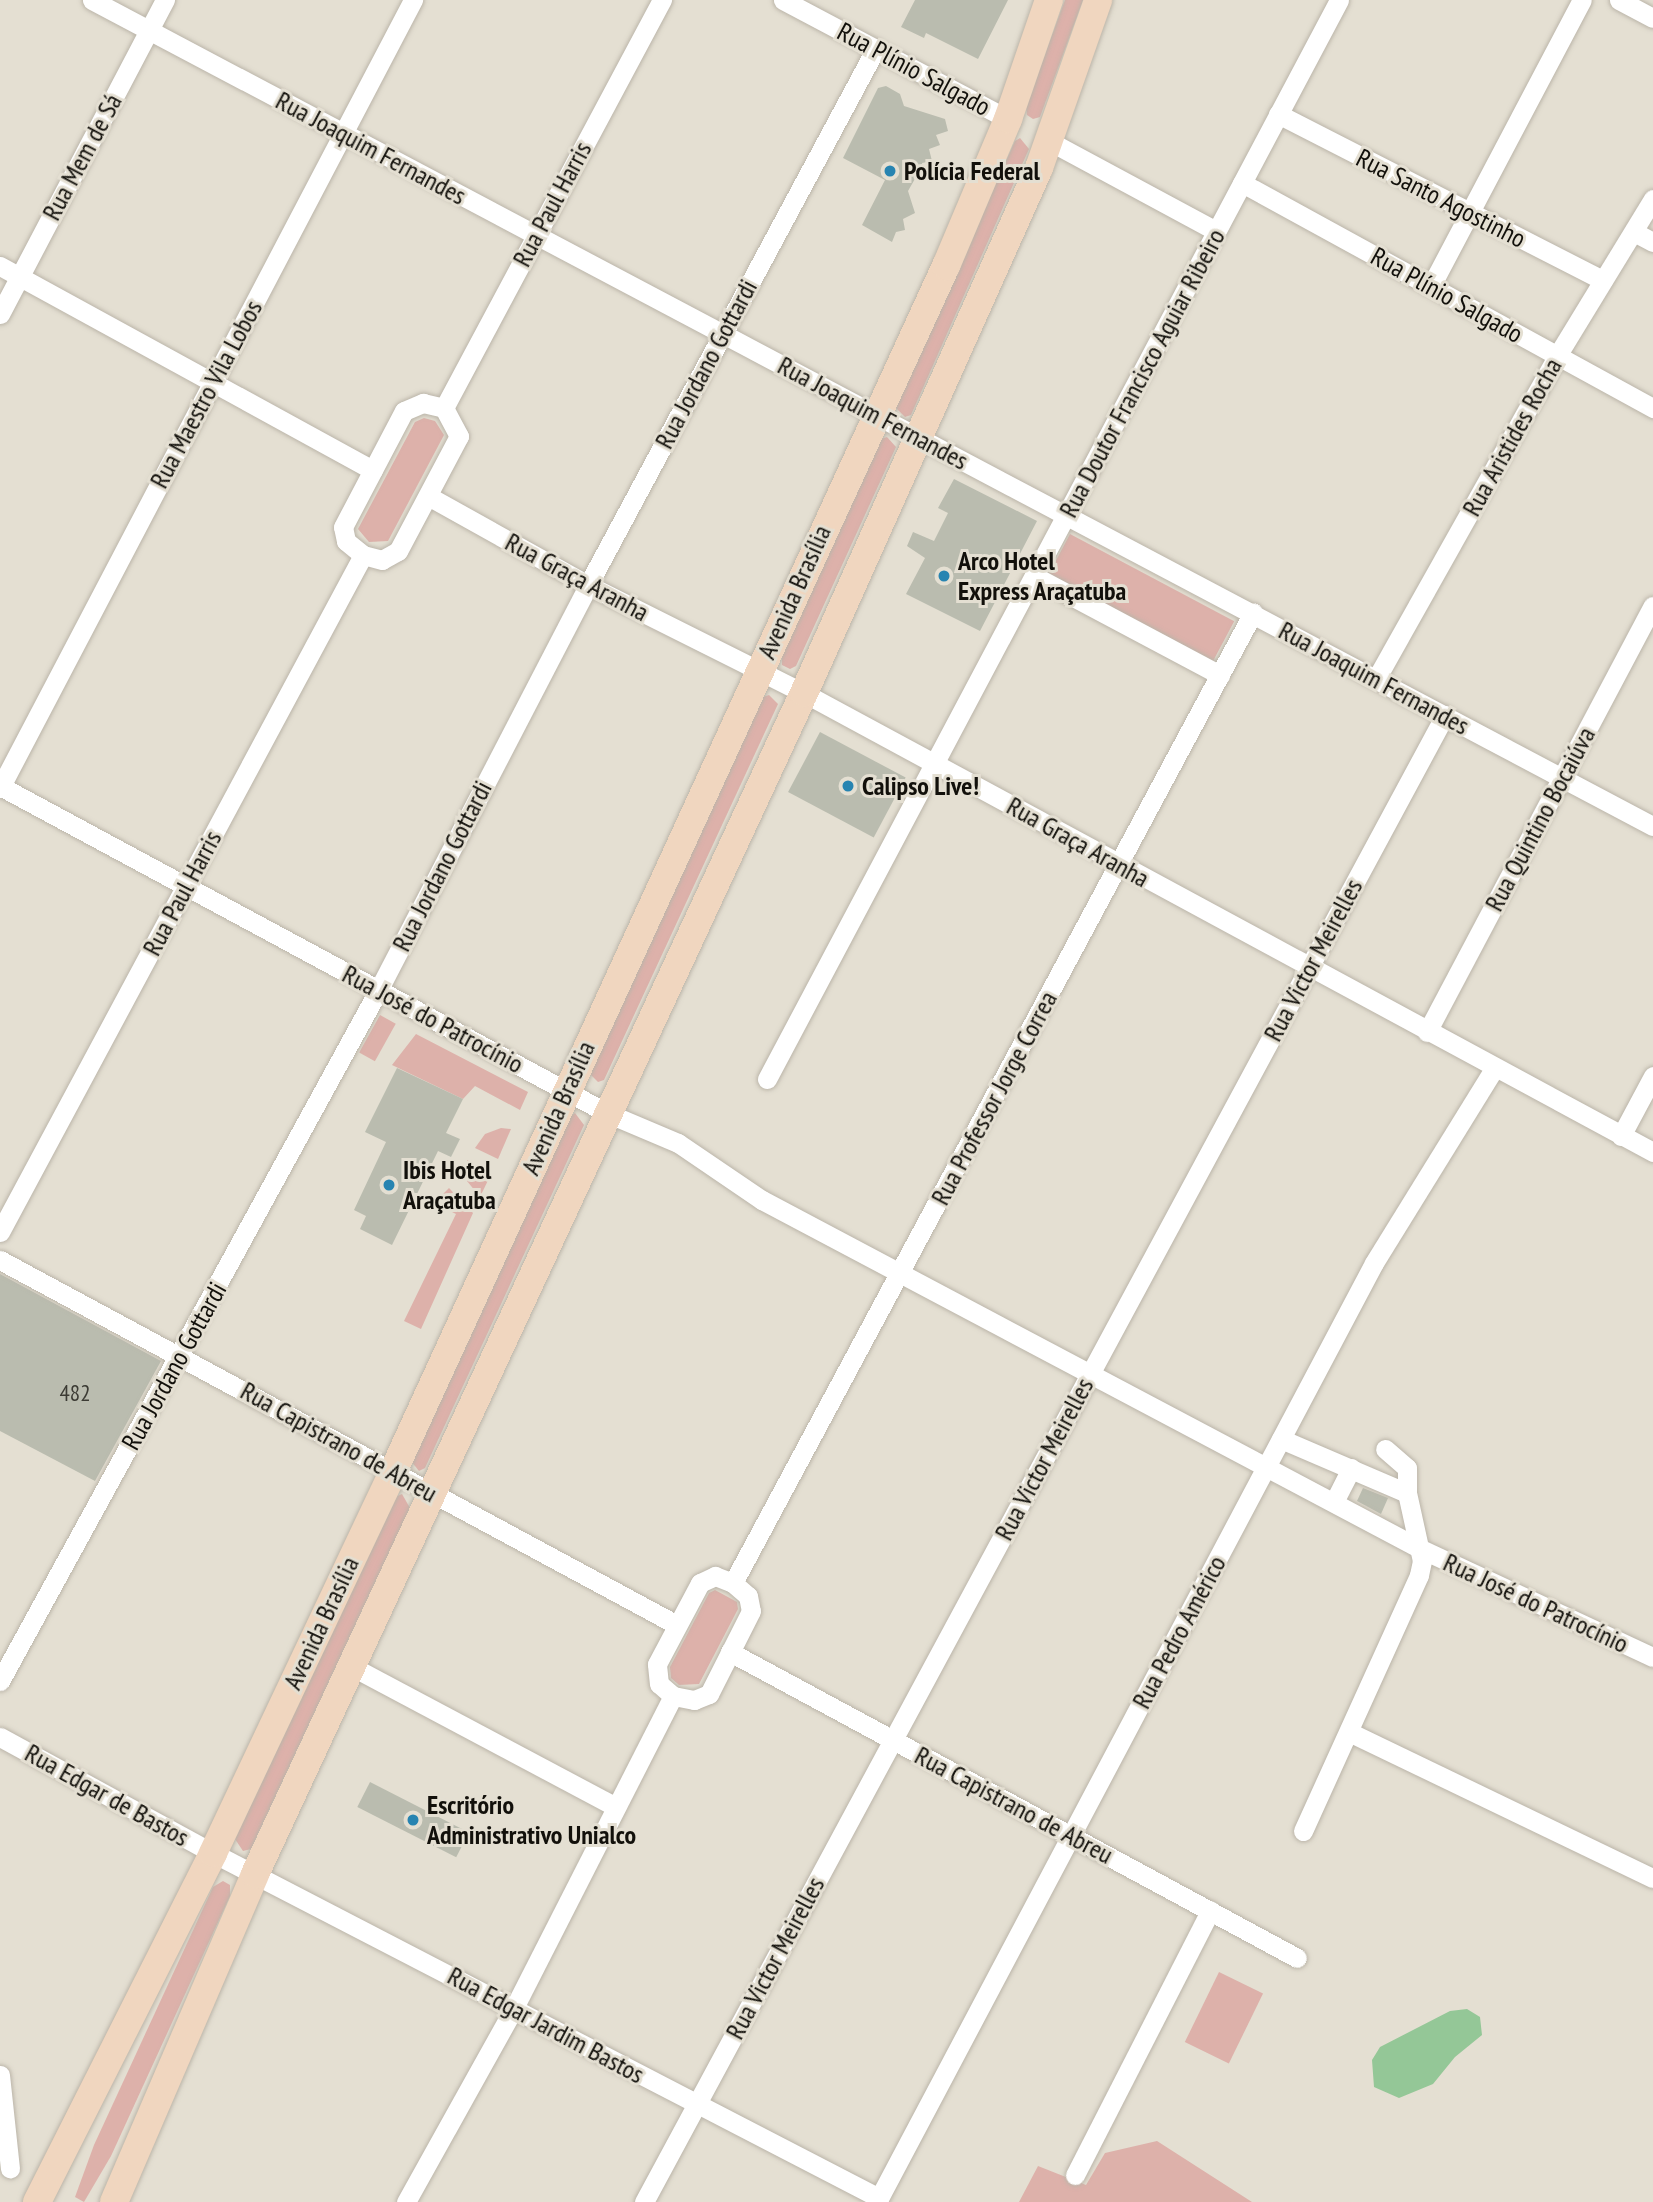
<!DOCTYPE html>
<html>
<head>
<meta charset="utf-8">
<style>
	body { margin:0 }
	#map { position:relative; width:1653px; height:2202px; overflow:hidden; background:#e4dfd2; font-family:"PT Sans Narrow",sans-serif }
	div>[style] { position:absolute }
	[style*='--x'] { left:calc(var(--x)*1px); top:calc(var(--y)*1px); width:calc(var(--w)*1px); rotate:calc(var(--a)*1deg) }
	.green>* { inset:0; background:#ddb1aa; transform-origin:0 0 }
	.water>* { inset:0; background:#94c797 }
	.building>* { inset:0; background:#babcaf; transform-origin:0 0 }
	.roads { filter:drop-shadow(0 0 2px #bbb5a9) drop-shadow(0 0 2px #bbb5a9) }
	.street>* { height:19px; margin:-9.5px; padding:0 9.5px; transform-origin:9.5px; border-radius:9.5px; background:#fff }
	.secondary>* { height:28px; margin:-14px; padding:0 14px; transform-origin:14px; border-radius:14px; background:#f0d6bf }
	.dots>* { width:19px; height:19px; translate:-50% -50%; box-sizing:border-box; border:4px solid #e4dfd2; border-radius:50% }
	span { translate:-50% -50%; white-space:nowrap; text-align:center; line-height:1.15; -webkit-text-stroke:6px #e4dfd2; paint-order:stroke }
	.number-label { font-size:23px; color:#3c3b34 }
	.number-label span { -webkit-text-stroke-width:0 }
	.street-label { font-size:26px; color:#12100b }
	.poi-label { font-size:26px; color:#12100b; font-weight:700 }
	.left { translate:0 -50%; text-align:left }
</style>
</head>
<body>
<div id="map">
	<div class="green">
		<div style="clip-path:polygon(1065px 0,1083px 0,1040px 117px,1033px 119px,1027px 115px,1026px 106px)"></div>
		<div style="clip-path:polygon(1020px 138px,1029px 149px,911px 415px,905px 417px,896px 408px,1015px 141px)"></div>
		<div style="clip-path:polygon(424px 418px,435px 421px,444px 435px,388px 541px,369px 542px,358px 529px,415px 422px)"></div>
		<div style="clip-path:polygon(887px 437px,896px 447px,796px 666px,790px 669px,782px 665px,782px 657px,881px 439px)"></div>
		<div style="left:1070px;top:534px;width:186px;height:47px;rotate:28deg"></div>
		<div style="clip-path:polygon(769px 695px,778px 704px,604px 1080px,598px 1082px,589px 1073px,763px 697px)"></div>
		<div style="left:380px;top:1015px;width:18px;height:43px;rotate:29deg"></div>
		<div style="clip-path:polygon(416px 1034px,528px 1092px,520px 1110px,475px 1086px,463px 1099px,392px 1065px)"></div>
		<div style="clip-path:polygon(575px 1113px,584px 1125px,425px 1468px,419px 1471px,411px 1461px,568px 1118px)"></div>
		<div style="clip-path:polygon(501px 1128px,511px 1129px,498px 1159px,475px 1148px,485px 1134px)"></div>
		<div style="clip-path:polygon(467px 1160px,492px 1172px,480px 1197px,467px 1181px)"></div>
		<div style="clip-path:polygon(449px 1188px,473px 1213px,421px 1329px,404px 1321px,456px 1214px,434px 1203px)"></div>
		<div style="clip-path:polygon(402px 1494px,410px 1508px,251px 1849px,243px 1851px,235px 1839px,393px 1498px)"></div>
		<div style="clip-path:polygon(715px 1590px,737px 1602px,738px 1609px,699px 1684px,679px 1685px,671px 1678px,670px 1667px,709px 1593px)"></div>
		<div style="clip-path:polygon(223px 1881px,230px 1885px,230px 1896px,111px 2156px,84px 2202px,75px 2197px,94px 2145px,213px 1887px)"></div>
		<div style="left:1219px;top:1972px;width:49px;height:78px;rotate:26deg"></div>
		<div style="clip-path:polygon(1157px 2141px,1252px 2202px,1019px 2202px,1038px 2166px,1086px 2185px,1105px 2153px)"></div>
	</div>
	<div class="water">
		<div style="clip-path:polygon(1467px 2009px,1480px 2017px,1482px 2035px,1455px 2057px,1433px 2084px,1399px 2098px,1374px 2087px,1372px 2060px,1380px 2047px,1450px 2011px)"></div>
	</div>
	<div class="building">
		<div style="clip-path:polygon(915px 0,1008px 0,978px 59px,926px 33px,924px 38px,901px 27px)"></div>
		<div style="clip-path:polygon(886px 86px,900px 94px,904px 106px,945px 119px,948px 131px,936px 135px,940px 145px,929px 149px,932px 161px,922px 163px,924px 176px,916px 177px,908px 191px,915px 213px,903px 219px,905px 230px,896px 232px,892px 242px,862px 225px,885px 180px,843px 158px,878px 88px)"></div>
		<div style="clip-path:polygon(954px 479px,1037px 521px,980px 631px,906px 594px,925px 558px,907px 546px,913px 532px,934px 541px,948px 513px,938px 508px)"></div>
		<div style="left:820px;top:732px;width:97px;height:68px;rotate:28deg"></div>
		<div style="clip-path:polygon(397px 1068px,463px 1099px,446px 1133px,460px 1139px,451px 1157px,438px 1151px,392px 1245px,360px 1229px,366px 1216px,354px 1210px,386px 1142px,365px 1132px)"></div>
		<div style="clip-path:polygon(0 1274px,161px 1361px,95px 1481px,0 1431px)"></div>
		<div style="clip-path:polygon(1363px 1488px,1388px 1498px,1381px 1514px,1357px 1501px)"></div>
		<div style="left:370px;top:1782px;width:111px;height:28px;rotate:27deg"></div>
	</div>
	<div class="roads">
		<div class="street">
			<div style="--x:92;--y:0;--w:1766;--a:27.89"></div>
			<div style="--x:783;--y:0;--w:255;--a:27.9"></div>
			<div style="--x:1619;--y:0;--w:38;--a:28"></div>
			<div style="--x:1278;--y:114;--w:365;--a:27.1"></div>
			<div style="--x:1049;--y:141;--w:190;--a:28.3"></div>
			<div style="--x:1242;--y:183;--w:469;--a:28.7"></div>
			<div style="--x:1634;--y:232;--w:21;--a:28"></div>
			<div style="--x:0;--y:266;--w:425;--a:28.7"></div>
			<div style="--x:1431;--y:286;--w:323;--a:-62.2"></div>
			<div style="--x:0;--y:314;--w:355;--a:-62.3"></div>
			<div style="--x:423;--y:403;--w:22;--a:13"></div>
			<div style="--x:444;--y:408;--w:32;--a:62"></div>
			<div style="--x:459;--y:436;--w:130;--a:117.9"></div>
			<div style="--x:398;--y:551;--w:18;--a:151"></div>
			<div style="--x:382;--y:560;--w:20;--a:-165"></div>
			<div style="--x:363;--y:555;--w:22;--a:-141"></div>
			<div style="--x:346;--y:541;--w:14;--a:-102"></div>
			<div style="--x:343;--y:527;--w:131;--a:-62.3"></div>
			<div style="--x:404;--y:411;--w:21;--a:-23"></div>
			<div style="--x:444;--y:408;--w:463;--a:-61.9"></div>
			<div style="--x:428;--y:496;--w:183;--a:29.1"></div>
			<div style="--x:588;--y:585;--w:241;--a:26.6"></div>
			<div style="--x:804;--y:693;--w:965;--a:28.4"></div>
			<div style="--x:1034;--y:576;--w:211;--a:28"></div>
			<div style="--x:1376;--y:679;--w:370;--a:-60.7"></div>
			<div style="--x:1557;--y:356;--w:184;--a:-58.6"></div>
			<div style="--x:0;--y:786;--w:689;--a:28.31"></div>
			<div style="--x:607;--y:1113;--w:77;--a:22.9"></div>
			<div style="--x:678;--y:1143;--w:102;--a:34.2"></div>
			<div style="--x:762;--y:1200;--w:743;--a:27.91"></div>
			<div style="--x:1419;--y:1548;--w:258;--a:25"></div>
			<div style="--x:0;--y:788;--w:890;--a:-62.34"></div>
			<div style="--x:1427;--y:1032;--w:482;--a:-62.1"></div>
			<div style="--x:767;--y:1079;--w:1221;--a:-62.07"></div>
			<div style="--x:1621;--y:1136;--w:68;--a:-61.9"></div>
			<div style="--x:0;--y:1232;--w:768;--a:-61.8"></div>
			<div style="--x:0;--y:1260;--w:769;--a:28.33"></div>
			<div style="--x:1281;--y:1439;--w:137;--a:23.2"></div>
			<div style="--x:1334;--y:1502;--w:38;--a:-63"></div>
			<div style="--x:715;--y:1576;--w:19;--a:21"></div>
			<div style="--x:733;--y:1583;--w:20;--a:41"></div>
			<div style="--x:748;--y:1596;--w:15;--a:79"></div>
			<div style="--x:751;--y:1611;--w:93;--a:116.8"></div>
			<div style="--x:709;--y:1694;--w:16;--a:158"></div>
			<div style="--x:694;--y:1700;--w:21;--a:-169"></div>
			<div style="--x:673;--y:1696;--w:18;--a:-139"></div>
			<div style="--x:659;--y:1684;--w:20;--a:-96"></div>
			<div style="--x:657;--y:1664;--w:92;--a:-62"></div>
			<div style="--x:700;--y:1583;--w:17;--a:-25"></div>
			<div style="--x:733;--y:1583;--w:1101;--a:-61.81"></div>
			<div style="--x:730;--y:1652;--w:644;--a:28.35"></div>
			<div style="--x:351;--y:1666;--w:300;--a:28"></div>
			<div style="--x:0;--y:1681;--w:789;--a:-61.29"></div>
			<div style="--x:379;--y:989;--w:455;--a:-62.6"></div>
			<div style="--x:588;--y:585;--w:609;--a:-61.79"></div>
			<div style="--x:1349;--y:1732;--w:337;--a:25.7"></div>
			<div style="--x:0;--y:1737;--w:243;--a:28.6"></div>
			<div style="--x:213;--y:1853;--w:750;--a:27.38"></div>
			<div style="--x:1303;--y:1831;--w:281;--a:-65.6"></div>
			<div style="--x:1419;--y:1575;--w:14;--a:-78"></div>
			<div style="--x:1422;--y:1561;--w:70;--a:-102.4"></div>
			<div style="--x:1407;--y:1493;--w:25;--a:-90"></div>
			<div style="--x:1407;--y:1468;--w:29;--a:-139"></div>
			<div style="--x:0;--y:2075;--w:94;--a:83.9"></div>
			<div style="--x:1075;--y:2175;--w:297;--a:-62.9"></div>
			<div style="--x:406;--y:2202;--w:222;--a:-60.9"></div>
			<div style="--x:514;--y:2008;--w:350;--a:-63"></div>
			<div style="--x:644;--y:2202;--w:1689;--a:-61.69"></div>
			<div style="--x:877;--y:2202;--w:1062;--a:-62.11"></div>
			<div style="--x:1374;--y:1263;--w:228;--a:-58.3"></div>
		</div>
		<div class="secondary">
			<div style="--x:37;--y:2202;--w:391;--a:-63.2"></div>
			<div style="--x:213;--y:1853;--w:421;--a:-64.7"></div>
			<div style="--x:393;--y:1472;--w:1327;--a:-65.37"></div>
			<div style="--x:946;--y:266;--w:160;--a:-67.1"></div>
			<div style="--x:1008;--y:119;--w:126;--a:-71"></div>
			<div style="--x:114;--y:2202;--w:357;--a:-66.7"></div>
			<div style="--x:255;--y:1874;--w:1302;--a:-65.07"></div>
			<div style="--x:804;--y:693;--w:575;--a:-65.89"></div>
			<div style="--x:1039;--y:168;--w:178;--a:-70.6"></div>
		</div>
	</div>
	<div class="dots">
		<div style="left:890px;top:171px;background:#2784b1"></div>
		<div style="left:944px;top:576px;background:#2784b1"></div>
		<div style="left:848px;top:786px;background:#2784b1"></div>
		<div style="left:389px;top:1185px;background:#2784b1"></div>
		<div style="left:413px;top:1820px;background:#2784b1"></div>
	</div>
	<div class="number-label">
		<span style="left:75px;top:1393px">482</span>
	</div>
	<div class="street-label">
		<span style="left:914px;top:69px;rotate:28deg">Rua Plínio Salgado</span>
		<span style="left:371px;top:148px;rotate:28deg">Rua Joaquim Fernandes</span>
		<span style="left:82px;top:157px;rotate:-62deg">Rua Mem de Sá</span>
		<span style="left:1441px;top:198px;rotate:27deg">Rua Santo Agostinho</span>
		<span style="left:552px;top:204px;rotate:-62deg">Rua Paul Harris</span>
		<span style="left:1447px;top:295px;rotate:29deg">Rua Plínio Salgado</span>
		<span style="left:706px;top:364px;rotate:-62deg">Rua Jordano Gottardi</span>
		<span style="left:1142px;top:373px;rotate:-62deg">Rua Doutor Francisco Aguiar Ribeiro</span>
		<span style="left:206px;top:394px;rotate:-62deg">Rua Maestro Vila Lobos</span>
		<span style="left:873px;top:413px;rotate:28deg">Rua Joaquim Fernandes</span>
		<span style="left:1512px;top:437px;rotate:-61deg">Rua Aristides Rocha</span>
		<span style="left:577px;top:577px;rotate:28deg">Rua Graça Aranha</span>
		<span style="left:794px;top:592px;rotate:-66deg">Avenida Brasília</span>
		<span style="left:1374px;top:678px;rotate:28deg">Rua Joaquim Fernandes</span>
		<span style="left:1540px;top:819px;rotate:-62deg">Rua Quintino Bocaiúva</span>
		<span style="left:1078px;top:842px;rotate:29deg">Rua Graça Aranha</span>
		<span style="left:442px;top:866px;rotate:-63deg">Rua Jordano Gottardi</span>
		<span style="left:182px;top:893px;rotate:-62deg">Rua Paul Harris</span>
		<span style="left:1313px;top:960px;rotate:-62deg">Rua Victor Meirelles</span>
		<span style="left:433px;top:1019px;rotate:28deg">Rua José do Patrocínio</span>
		<span style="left:994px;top:1098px;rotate:-62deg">Rua Professor Jorge Correa</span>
		<span style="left:558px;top:1108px;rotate:-66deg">Avenida Brasília</span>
		<span style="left:174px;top:1366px;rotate:-61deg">Rua Jordano Gottardi</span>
		<span style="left:339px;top:1442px;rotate:29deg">Rua Capistrano de Abreu</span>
		<span style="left:1044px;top:1459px;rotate:-62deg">Rua Victor Meirelles</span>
		<span style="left:1536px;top:1603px;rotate:25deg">Rua José do Patrocínio</span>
		<span style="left:321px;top:1623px;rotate:-65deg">Avenida Brasília</span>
		<span style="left:1179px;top:1632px;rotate:-62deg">Rua Pedro Américo</span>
		<span style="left:107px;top:1795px;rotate:29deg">Rua Edgar de Bastos</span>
		<span style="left:1014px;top:1805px;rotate:28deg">Rua Capistrano de Abreu</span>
		<span style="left:775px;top:1958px;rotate:-62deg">Rua Victor Meirelles</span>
		<span style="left:546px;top:2025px;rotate:28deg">Rua Edgar Jardim Bastos</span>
	</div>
	<div class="poi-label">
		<span class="left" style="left:904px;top:171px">Polícia Federal</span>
		<span class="left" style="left:958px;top:576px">Arco Hotel<br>Express Araçatuba</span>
		<span class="left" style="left:862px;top:786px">Calipso Live!</span>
		<span class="left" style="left:403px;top:1185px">Ibis Hotel<br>Araçatuba</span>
		<span class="left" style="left:427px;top:1820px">Escritório<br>Administrativo Unialco</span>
	</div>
</div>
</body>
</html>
